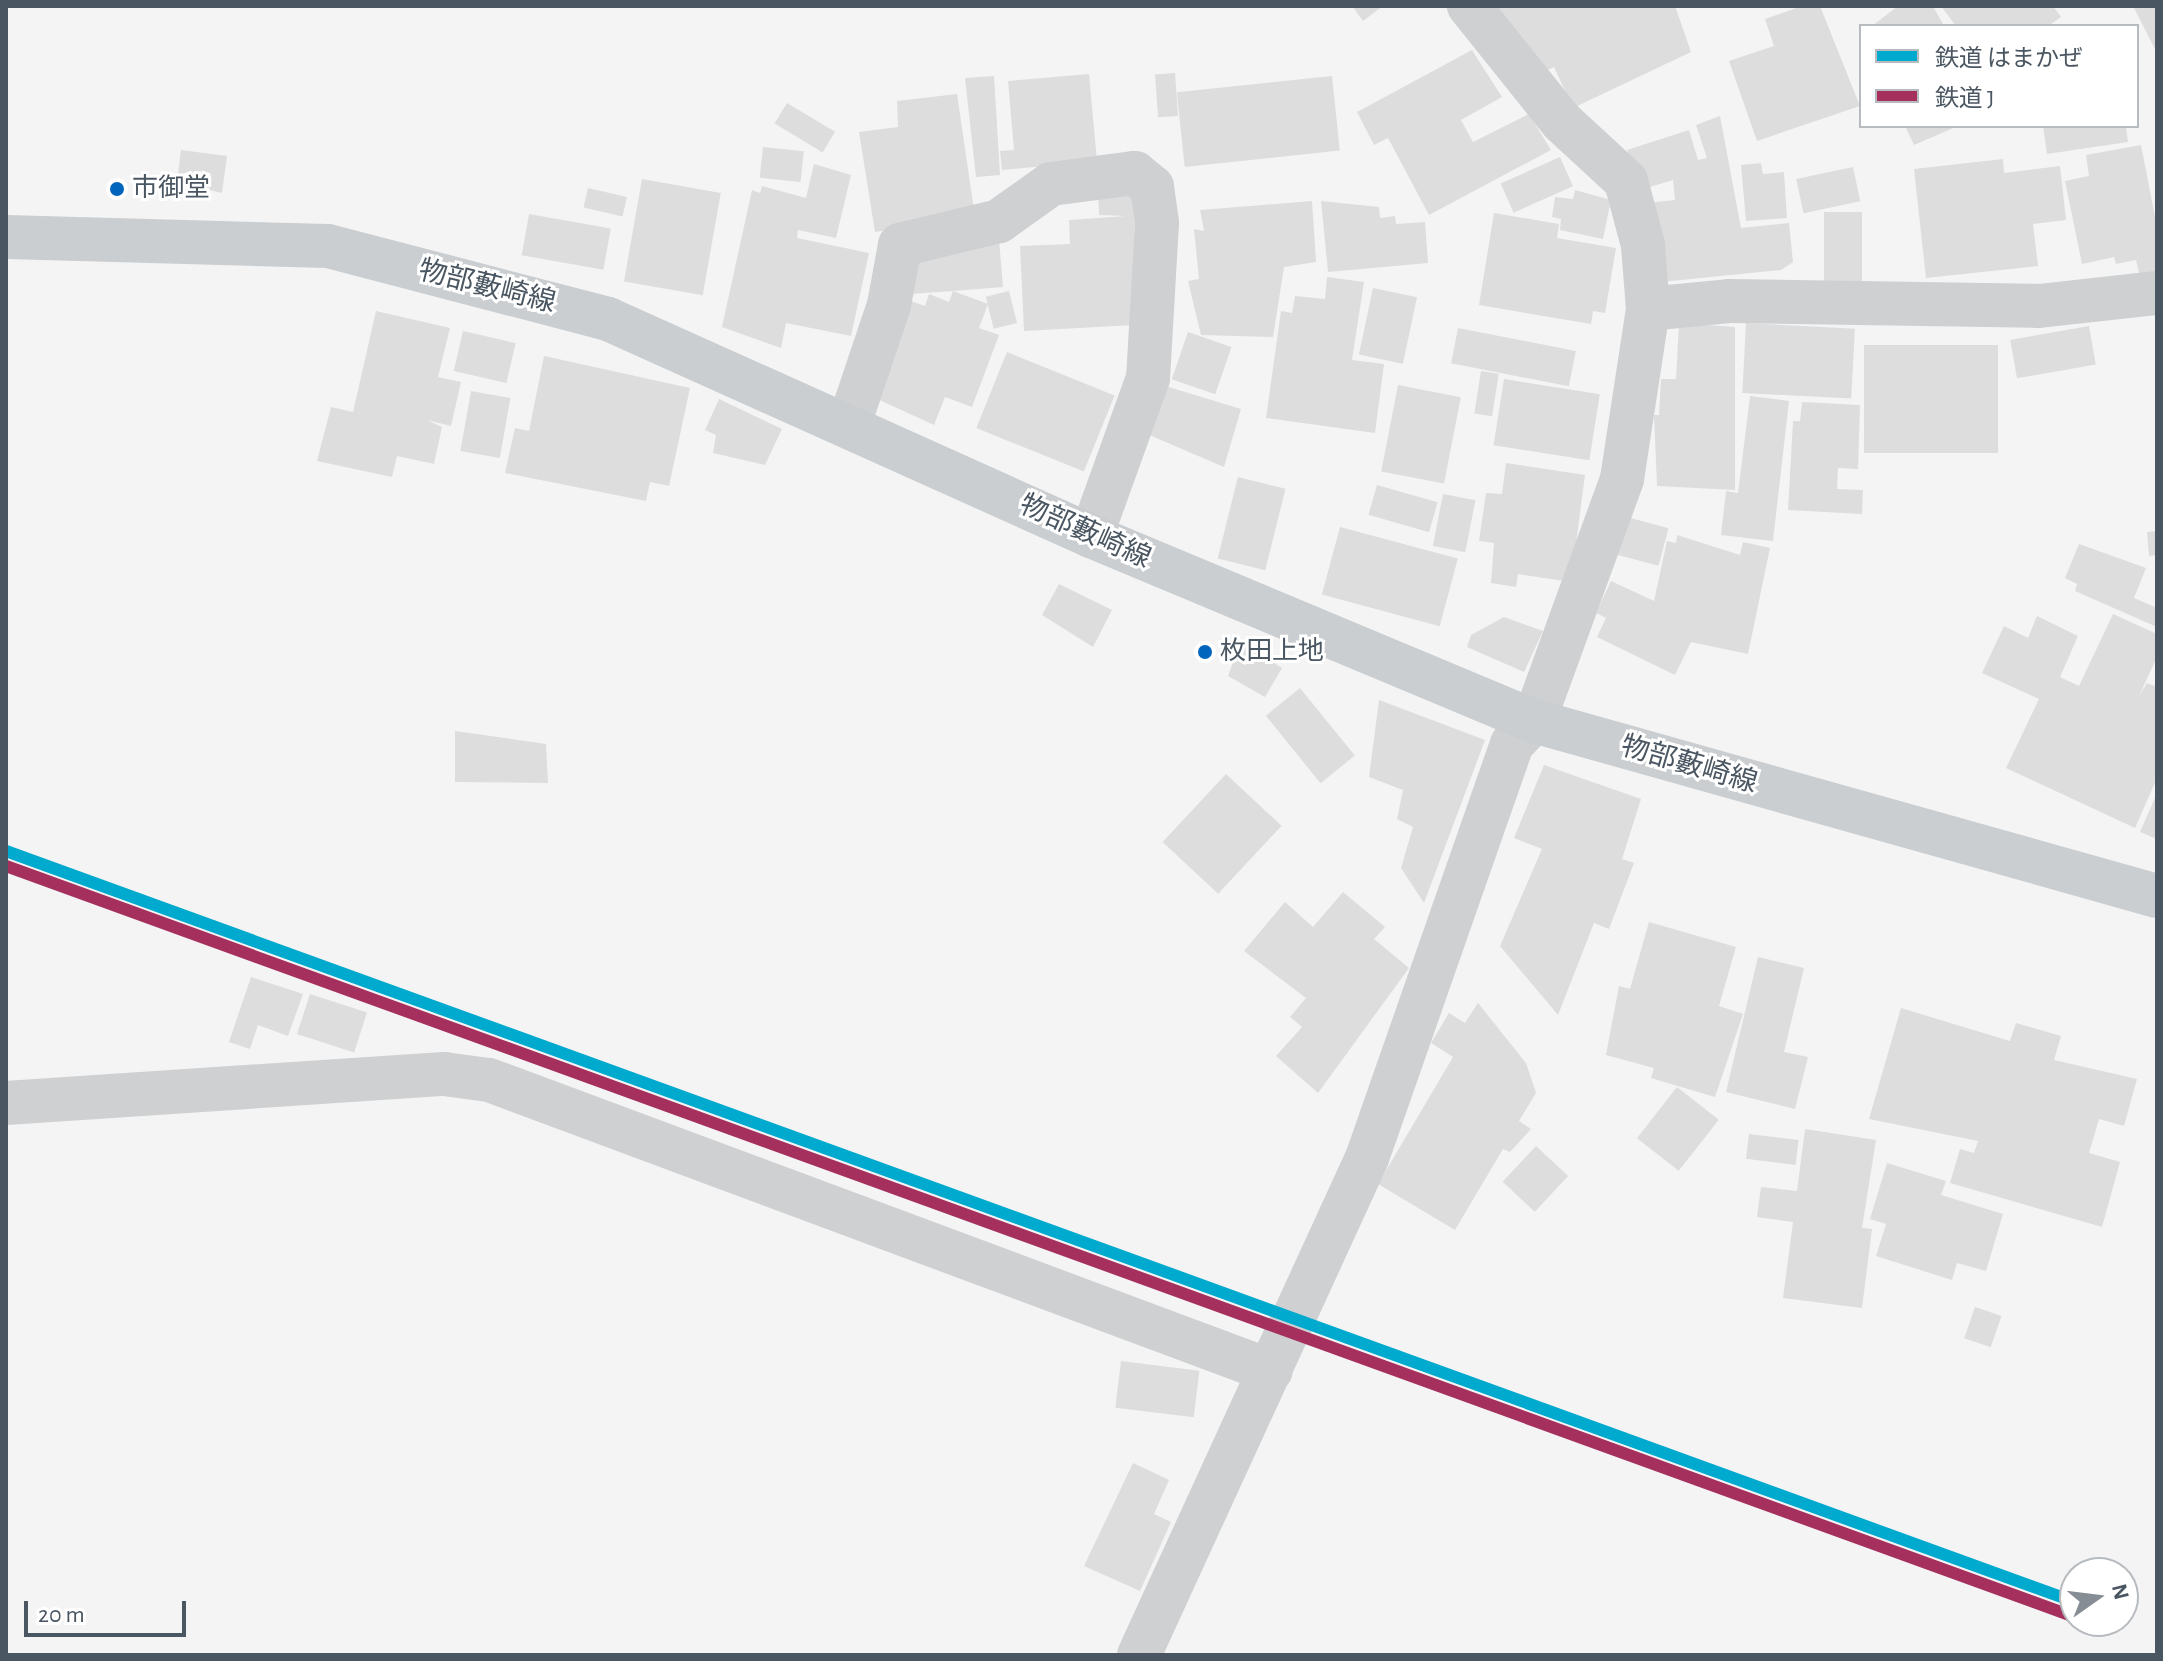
<!DOCTYPE html>
<html>
<head>
<meta charset="utf-8">
<style>
	body { margin:0 }
	#map { position:relative; width:2163px; height:1661px; overflow:hidden; background:#f4f4f4; font-family:"Alegreya Sans","Noto Sans JP",sans-serif }
	div>[style] { position:absolute }
	[style*='--x'] { left:calc(var(--x)*1px); top:calc(var(--y)*1px); width:calc(var(--w)*1px); rotate:calc(var(--a)*1deg) }
	.building>* { inset:0; background:#ddddde; transform-origin:0 0 }
	.minor>* { height:44px; margin:-22px; padding:0 22px; transform-origin:22px; border-radius:22px; background:#ced0d2 }
	.major>* { height:44px; margin:-22px; padding:0 22px; transform-origin:22px; border-radius:22px; background:#caced1 }
	.rail-1>* { height:12px; margin:-6px; padding:0 6px; transform-origin:6px; border-radius:6px; background:#00a9ce }
	.rail-2>* { height:12px; margin:-6px; padding:0 6px; transform-origin:6px; border-radius:6px; background:#a52f5d }
	.dots>* { width:22px; height:22px; translate:-50% -50%; box-sizing:border-box; border:4px solid #fff; border-radius:50% }
	span { translate:-50% -50%; white-space:nowrap; text-align:center; line-height:1.15; -webkit-text-stroke:6px #fff; paint-order:stroke }
	.bus-label { font-size:26px; color:#4a5661 }
	.left { translate:0 -50%; text-align:left }
	.street-label { font-size:28px; color:#4a5661 }
	.frame { position:absolute; inset:0; border:8px solid #4a5661; pointer-events:none }
	.legend { position:absolute; left:1859px; top:24px; width:280px; height:104px; box-sizing:border-box; background:#fff; border:2px solid #b7bbc0; margin:0; padding:10px 14px; list-style:none; font-size:24px; color:#4a5661 }
	.legend li { display:flex; align-items:center; gap:16px; height:40px }
	.legend b { width:40px; border:2px solid #b7bbc0 }
	.north { position:absolute; left:2059px; top:1557px; width:80px; height:80px; box-sizing:border-box; background:#fff; border:2px solid #b7bbc0; border-radius:50%; rotate:76deg; font-size:22px; font-weight:700; line-height:32px; text-align:center; color:#4a5661 }
	.north::after { content:''; display:block; margin:auto; width:28px; height:36px; background:#868d94; clip-path:polygon(50% 0,100% 100%,50% 72%,0 100%) }
	.scale { position:absolute; left:24px; top:1601px; width:162px; height:36px; box-sizing:border-box; border:4px solid #4a5661; border-top:0; padding-left:10px; font-size:24px; line-height:28px; white-space:nowrap; color:#4a5661; -webkit-text-stroke:6px #fff; paint-order:stroke }
</style>
</head>
<body>
<div id="map">
	<div class="building">
		<div style="clip-path:polygon(1352px 6px,1383px 6px,1363px 21px)"></div>
		<div style="clip-path:polygon(1496px 6px,1675px 6px,1691px 52px,1573px 108px,1554px 67px,1542px 73px)"></div>
		<div style="clip-path:polygon(1802px 6px,1820px 6px,1860px 106px,1757px 141px,1729px 61px,1774px 46px,1765px 19px)"></div>
		<div style="clip-path:polygon(1898px 6px,1933px 6px,1944px 26px,1872px 26px)"></div>
		<div style="clip-path:polygon(1941px 6px,2053px 6px,2061px 17px,2048px 26px,1956px 26px)"></div>
		<div style="clip-path:polygon(2133px 6px,2157px 6px,2157px 53px)"></div>
		<div style="clip-path:polygon(1472px 50px,1502px 97px,1461px 120px,1473px 142px,1529px 114px,1551px 150px,1429px 215px,1388px 138px,1374px 145px,1357px 112px)"></div>
		<div style="left:1175px;top:73px;width:43px;height:20px;rotate:86deg"></div>
		<div style="clip-path:polygon(1089px 74px,1097px 161px,1002px 170px,1000px 151px,1014px 150px,1008px 81px)"></div>
		<div style="clip-path:polygon(994px 76px,1000px 175px,976px 177px,965px 78px)"></div>
		<div style="left:1332px;top:76px;width:75px;height:156px;rotate:84deg"></div>
		<div style="clip-path:polygon(957px 94px,975px 217px,875px 232px,859px 132px,898px 127px,897px 101px)"></div>
		<div style="left:787px;top:103px;width:56px;height:24px;rotate:31deg"></div>
		<div style="clip-path:polygon(1720px 116px,1741px 228px,1789px 223px,1793px 262px,1781px 270px,1661px 282px,1646px 203px,1675px 200px,1673px 180px,1640px 190px,1627px 150px,1689px 130px,1698px 160px,1707px 158px,1696px 125px)"></div>
		<div style="clip-path:polygon(1905px 126px,1958px 126px,1914px 145px)"></div>
		<div style="clip-path:polygon(2043px 126px,2126px 126px,2128px 142px,2047px 154px)"></div>
		<div style="clip-path:polygon(2141px 145px,2157px 227px,2157px 273px,2140px 277px,2136px 260px,2116px 264px,2114px 257px,2082px 264px,2065px 181px,2089px 176px,2086px 155px)"></div>
		<div style="left:763px;top:147px;width:41px;height:31px;rotate:6deg"></div>
		<div style="clip-path:polygon(181px 150px,227px 156px,222px 193px,177px 182px)"></div>
		<div style="left:1560px;top:157px;width:32px;height:65px;rotate:66deg"></div>
		<div style="clip-path:polygon(2003px 159px,2004px 173px,2060px 166px,2066px 220px,2033px 224px,2038px 266px,1926px 278px,1914px 169px)"></div>
		<div style="clip-path:polygon(1761px 163px,1763px 174px,1784px 172px,1787px 218px,1746px 221px,1741px 165px)"></div>
		<div style="clip-path:polygon(814px 164px,851px 175px,836px 238px,798px 230px,797px 238px,869px 253px,851px 336px,786px 323px,781px 348px,722px 327px,752px 190px,760px 193px,762px 186px,806px 198px)"></div>
		<div style="left:1853px;top:167px;width:35px;height:58px;rotate:78deg"></div>
		<div style="left:642px;top:179px;width:80px;height:104px;rotate:10deg"></div>
		<div style="clip-path:polygon(1135px 184px,1134px 325px,1024px 331px,1020px 246px,1070px 244px,1069px 220px,1126px 216px,1099px 215px,1098px 185px)"></div>
		<div style="left:588px;top:188px;width:40px;height:20px;rotate:13deg"></div>
		<div style="clip-path:polygon(1575px 190px,1611px 200px,1603px 239px,1560px 230px,1561px 219px,1552px 217px,1555px 197px,1573px 199px)"></div>
		<div style="clip-path:polygon(1312px 201px,1316px 262px,1284px 267px,1273px 337px,1201px 335px,1188px 281px,1199px 279px,1194px 229px,1204px 231px,1200px 210px)"></div>
		<div style="clip-path:polygon(1321px 201px,1379px 207px,1380px 218px,1395px 216px,1396px 224px,1425px 222px,1428px 263px,1328px 272px)"></div>
		<div style="left:1824px;top:212px;width:38px;height:70px"></div>
		<div style="clip-path:polygon(1494px 213px,1559px 224px,1557px 238px,1616px 248px,1605px 313px,1593px 311px,1591px 324px,1479px 305px)"></div>
		<div style="left:529px;top:214px;width:83px;height:42px;rotate:10deg"></div>
		<div style="clip-path:polygon(999px 239px,1003px 287px,953px 291px,988px 304px,979px 328px,999px 335px,972px 407px,945px 397px,934px 425px,875px 398px,905px 299px,925px 306px,929px 294px,949px 302px,953px 291px,910px 294px,907px 262px)"></div>
		<div style="clip-path:polygon(1327px 277px,1364px 282px,1352px 360px,1384px 364px,1375px 433px,1266px 418px,1281px 311px,1292px 313px,1295px 296px,1325px 299px)"></div>
		<div style="left:1373px;top:288px;width:45px;height:68px;rotate:12deg"></div>
		<div style="left:1009px;top:291px;width:33px;height:24px;rotate:76deg"></div>
		<div style="clip-path:polygon(376px 311px,450px 328px,438px 377px,461px 382px,451px 426px,427px 420px,442px 427px,434px 464px,397px 456px,392px 477px,317px 461px,331px 407px,353px 412px)"></div>
		<div style="clip-path:polygon(1679px 323px,1735px 327px,1735px 490px,1657px 486px,1654px 415px,1659px 415px,1661px 379px,1676px 379px)"></div>
		<div style="left:1746px;top:323px;width:109px;height:70px;rotate:3deg"></div>
		<div style="left:2089px;top:326px;width:39px;height:80px;rotate:80deg"></div>
		<div style="left:1458px;top:328px;width:120px;height:36px;rotate:11deg"></div>
		<div style="left:463px;top:331px;width:54px;height:41px;rotate:13deg"></div>
		<div style="left:1188px;top:332px;width:46px;height:50px;rotate:19deg"></div>
		<div style="left:1864px;top:345px;width:134px;height:108px"></div>
		<div style="left:1007px;top:352px;width:116px;height:82px;rotate:22deg"></div>
		<div style="clip-path:polygon(544px 356px,690px 388px,669px 486px,650px 482px,646px 501px,505px 473px,515px 428px,529px 431px)"></div>
		<div style="left:1481px;top:371px;width:18px;height:43px;rotate:9deg"></div>
		<div style="left:1504px;top:379px;width:97px;height:67px;rotate:9deg"></div>
		<div style="clip-path:polygon(1162px 385px,1241px 409px,1224px 467px,1147px 434px)"></div>
		<div style="left:1398px;top:385px;width:64px;height:88px;rotate:11deg"></div>
		<div style="left:471px;top:391px;width:40px;height:61px;rotate:10deg"></div>
		<div style="clip-path:polygon(1750px 396px,1789px 401px,1773px 541px,1721px 535px,1726px 491px,1738px 493px)"></div>
		<div style="clip-path:polygon(719px 399px,782px 429px,765px 465px,713px 453px,716px 435px,705px 430px)"></div>
		<div style="clip-path:polygon(1802px 402px,1860px 405px,1858px 469px,1838px 468px,1837px 489px,1863px 490px,1862px 514px,1788px 510px,1793px 421px,1800px 421px)"></div>
		<div style="clip-path:polygon(1506px 463px,1585px 475px,1571px 582px,1518px 574px,1516px 587px,1491px 583px,1494px 543px,1479px 541px,1486px 493px,1502px 494px)"></div>
		<div style="left:1238px;top:477px;width:49px;height:84px;rotate:14deg"></div>
		<div style="left:1377px;top:485px;width:63px;height:31px;rotate:16deg"></div>
		<div style="left:1443px;top:494px;width:33px;height:53px;rotate:11deg"></div>
		<div style="left:1627px;top:517px;width:43px;height:39px;rotate:15deg"></div>
		<div style="left:1340px;top:527px;width:122px;height:70px;rotate:15deg"></div>
		<div style="clip-path:polygon(2157px 531px,2157px 555px,2149px 556px,2147px 532px)"></div>
		<div style="clip-path:polygon(1677px 535px,1740px 555px,1743px 542px,1770px 548px,1748px 654px,1691px 642px,1675px 675px,1597px 637px,1606px 618px,1596px 613px,1611px 581px,1654px 601px,1667px 541px,1676px 543px)"></div>
		<div style="clip-path:polygon(2079px 544px,2146px 568px,2134px 598px,2157px 608px,2157px 627px,2075px 591px,2077px 584px,2065px 578px)"></div>
		<div style="clip-path:polygon(1059px 584px,1112px 610px,1093px 647px,1042px 615px)"></div>
		<div style="clip-path:polygon(2113px 614px,2157px 634px,2157px 657px,2139px 696px,2147px 683px,2157px 687px,2157px 778px,2135px 828px,2006px 768px,2039px 699px,1982px 673px,2004px 626px,2028px 638px,2037px 616px,2078px 636px,2060px 677px,2079px 686px)"></div>
		<div style="clip-path:polygon(1504px 617px,1543px 631px,1524px 672px,1467px 647px,1471px 635px)"></div>
		<div style="clip-path:polygon(1240px 643px,1282px 668px,1265px 697px,1228px 676px)"></div>
		<div style="left:1300px;top:688px;width:87px;height:44px;rotate:51deg"></div>
		<div style="clip-path:polygon(1379px 700px,1485px 740px,1424px 903px,1401px 868px,1413px 827px,1397px 819px,1403px 790px,1369px 777px)"></div>
		<div style="clip-path:polygon(455px 731px,546px 744px,548px 783px,455px 782px)"></div>
		<div style="clip-path:polygon(1544px 765px,1641px 799px,1622px 859px,1634px 863px,1609px 929px,1594px 923px,1558px 1015px,1500px 946px,1542px 849px,1514px 838px)"></div>
		<div style="left:1226px;top:774px;width:76px;height:93px;rotate:43deg"></div>
		<div style="clip-path:polygon(2157px 793px,2157px 839px,2140px 832px)"></div>
		<div style="clip-path:polygon(1343px 892px,1385px 927px,1374px 939px,1409px 968px,1318px 1093px,1276px 1056px,1302px 1027px,1290px 1017px,1306px 998px,1244px 951px,1285px 902px,1313px 927px)"></div>
		<div style="clip-path:polygon(1649px 922px,1736px 947px,1719px 1006px,1743px 1014px,1715px 1097px,1651px 1078px,1654px 1068px,1606px 1055px,1619px 986px,1630px 989px)"></div>
		<div style="clip-path:polygon(1758px 957px,1804px 968px,1784px 1052px,1808px 1057px,1795px 1109px,1726px 1092px)"></div>
		<div style="clip-path:polygon(251px 977px,303px 994px,288px 1036px,258px 1025px,250px 1049px,229px 1042px)"></div>
		<div style="left:310px;top:994px;width:60px;height:42px;rotate:18deg"></div>
		<div style="clip-path:polygon(1478px 1003px,1526px 1063px,1536px 1093px,1519px 1121px,1531px 1129px,1510px 1152px,1503px 1149px,1455px 1230px,1378px 1184px,1453px 1057px,1431px 1043px,1449px 1013px,1465px 1023px)"></div>
		<div style="clip-path:polygon(1901px 1008px,2010px 1041px,2016px 1023px,2061px 1036px,2054px 1060px,2137px 1079px,2124px 1126px,2099px 1119px,2089px 1153px,2120px 1162px,2102px 1227px,1950px 1183px,1960px 1149px,1974px 1153px,1978px 1141px,1869px 1119px)"></div>
		<div style="left:1677px;top:1087px;width:53px;height:65px;rotate:38deg"></div>
		<div style="clip-path:polygon(1805px 1129px,1876px 1140px,1862px 1228px,1872px 1229px,1862px 1308px,1783px 1298px,1793px 1222px,1757px 1217px,1761px 1187px,1797px 1191px)"></div>
		<div style="left:1749px;top:1134px;width:50px;height:25px;rotate:7deg"></div>
		<div style="left:1536px;top:1146px;width:44px;height:49px;rotate:43deg"></div>
		<div style="clip-path:polygon(1887px 1163px,1946px 1181px,1941px 1195px,2003px 1214px,1986px 1271px,1957px 1263px,1952px 1280px,1876px 1256px,1886px 1224px,1870px 1219px)"></div>
		<div style="left:1975px;top:1307px;width:28px;height:33px;rotate:19deg"></div>
		<div style="left:1121px;top:1361px;width:79px;height:47px;rotate:7deg"></div>
		<div style="clip-path:polygon(1133px 1463px,1169px 1480px,1154px 1514px,1171px 1522px,1140px 1591px,1084px 1566px)"></div>
	</div>
	<div class="minor">
		<div style="--x:1648;--y:309;--w:81;--a:-5.6"></div>
		<div style="--x:1729;--y:301;--w:310;--a:0.9"></div>
		<div style="--x:2039;--y:306;--w:119;--a:-6.3"></div>
		<div style="--x:849;--y:424;--w:126;--a:-71.4"></div>
		<div style="--x:889;--y:305;--w:61;--a:-79.6"></div>
		<div style="--x:900;--y:245;--w:102;--a:-13.6"></div>
		<div style="--x:999;--y:221;--w:64;--a:-35.4"></div>
		<div style="--x:1051;--y:184;--w:85;--a:-7.5"></div>
		<div style="--x:1135;--y:173;--w:22;--a:39"></div>
		<div style="--x:1152;--y:187;--w:36;--a:82"></div>
		<div style="--x:1157;--y:223;--w:155;--a:93.3"></div>
		<div style="--x:1148;--y:378;--w:168;--a:109.8"></div>
		<div style="--x:6;--y:1103;--w:439;--a:-3.8"></div>
		<div style="--x:444;--y:1074;--w:45;--a:7.6"></div>
		<div style="--x:489;--y:1080;--w:834;--a:20.41"></div>
		<div style="--x:1139;--y:1655;--w:547;--a:-65.36"></div>
		<div style="--x:1367;--y:1158;--w:439;--a:-70.7"></div>
		<div style="--x:1512;--y:744;--w:32;--a:-46"></div>
		<div style="--x:1534;--y:721;--w:258;--a:-70"></div>
		<div style="--x:1622;--y:479;--w:172;--a:-81.3"></div>
		<div style="--x:1648;--y:309;--w:64;--a:-94.5"></div>
		<div style="--x:1643;--y:245;--w:66;--a:-104.9"></div>
		<div style="--x:1626;--y:181;--w:87;--a:-137.3"></div>
		<div style="--x:1562;--y:122;--w:149;--a:-128.7"></div>
	</div>
	<div class="major">
		<div style="--x:6;--y:237;--w:322;--a:1.6"></div>
		<div style="--x:328;--y:246;--w:289;--a:14.6"></div>
		<div style="--x:608;--y:319;--w:530;--a:24.19"></div>
		<div style="--x:1091;--y:536;--w:480;--a:22.7"></div>
		<div style="--x:1534;--y:721;--w:647;--a:15.69"></div>
	</div>
	<div class="rail-1">
		<div style="--x:6;--y:851;--w:2201;--a:19.95"></div>
	</div>
	<div class="rail-2">
		<div style="--x:6;--y:866;--w:2196;--a:19.95"></div>
	</div>
	<div class="dots">
		<div style="left:117px;top:189px;background:#0065bd"></div>
		<div style="left:1205px;top:652px;background:#0065bd"></div>
	</div>
	<div class="bus-label">
		<span class="left" style="left:132px;top:189px">市御堂</span>
		<span class="left" style="left:1220px;top:652px">枚田上地</span>
	</div>
	<div class="street-label">
		<span style="left:487px;top:287px;rotate:14deg">物部藪崎線</span>
		<span style="left:1085px;top:532px;rotate:24deg">物部藪崎線</span>
		<span style="left:1689px;top:765px;rotate:16deg">物部藪崎線</span>
	</div>
	<div class="frame"></div>
	<ul class="legend">
	<li><b style="height:10px;background:#00a9ce"></b>鉄道 はまかぜ</li>
	<li><b style="height:10px;background:#a52f5d"></b>鉄道 J</li>
	</ul>
	<div class="north">N</div>
	<div class="scale">20 m</div>
</div>
</body>
</html>
